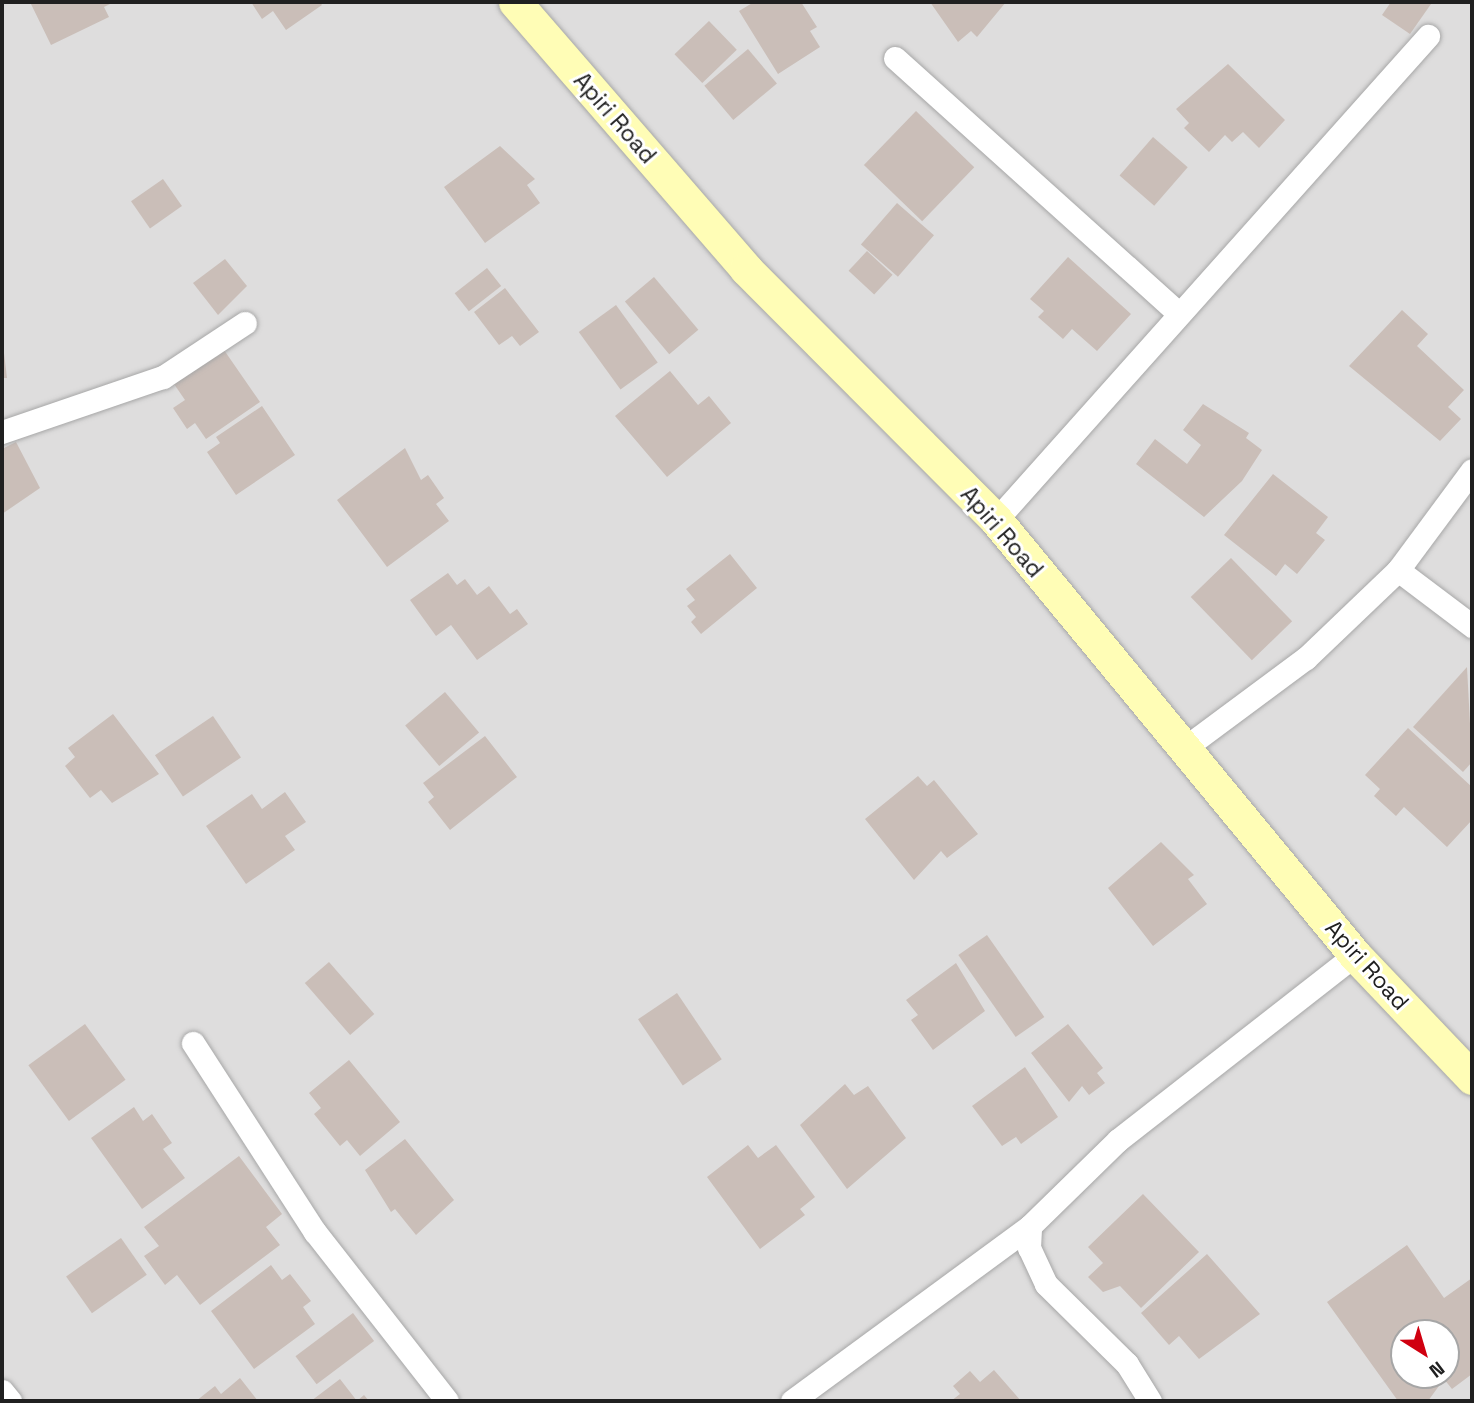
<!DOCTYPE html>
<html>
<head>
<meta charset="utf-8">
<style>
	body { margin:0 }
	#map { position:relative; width:1474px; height:1403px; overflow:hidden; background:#f2ede6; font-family:"Space Grotesk",sans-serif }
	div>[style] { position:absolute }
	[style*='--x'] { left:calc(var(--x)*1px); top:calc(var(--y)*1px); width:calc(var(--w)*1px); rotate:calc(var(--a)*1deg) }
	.residential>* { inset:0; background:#dedddd }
	.building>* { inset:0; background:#cabeb8; transform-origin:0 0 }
	.roads { filter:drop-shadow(0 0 2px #a7a7a7) drop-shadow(0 0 2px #a7a7a7) }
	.street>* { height:23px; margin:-11.5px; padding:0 11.5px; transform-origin:11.5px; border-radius:11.5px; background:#fff }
	.secondary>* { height:33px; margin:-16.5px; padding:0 16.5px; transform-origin:16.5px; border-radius:16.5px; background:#fffdb6 }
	span { translate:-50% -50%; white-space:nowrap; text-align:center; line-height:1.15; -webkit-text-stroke:6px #fff; paint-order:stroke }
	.street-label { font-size:23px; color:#202020 }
	.frame { position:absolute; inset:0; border:4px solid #202020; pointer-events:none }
	.north { position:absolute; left:1390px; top:1319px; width:70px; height:70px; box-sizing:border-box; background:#fff; border:2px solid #a6a6a6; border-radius:50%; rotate:143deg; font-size:19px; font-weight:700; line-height:28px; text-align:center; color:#202020 }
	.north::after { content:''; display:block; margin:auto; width:24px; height:32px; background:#d00010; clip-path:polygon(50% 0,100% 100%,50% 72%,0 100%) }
</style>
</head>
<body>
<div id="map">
	<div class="residential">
		<div style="clip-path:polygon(evenodd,2px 2px,1472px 2px,1472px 1401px,2px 1401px,2px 2px,1404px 1333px,1446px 1333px,1446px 1375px,1404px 1375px,1404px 1333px)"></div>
	</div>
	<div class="building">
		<div style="clip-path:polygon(30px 2px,114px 2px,104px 7px,109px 17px,51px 45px)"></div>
		<div style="clip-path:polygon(251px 2px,320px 2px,322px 5px,286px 30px,273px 11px,262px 19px)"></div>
		<div style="clip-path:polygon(754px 2px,801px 2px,817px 27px,810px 31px,820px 47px,778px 74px,739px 11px)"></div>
		<div style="clip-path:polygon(930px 2px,1006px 2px,977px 37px,971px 31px,958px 42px)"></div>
		<div style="clip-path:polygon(1391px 2px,1427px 2px,1431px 4px,1410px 34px,1382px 15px)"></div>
		<div style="left:709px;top:21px;width:40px;height:48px;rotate:46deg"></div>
		<div style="left:748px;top:49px;width:45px;height:57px;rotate:50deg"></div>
		<div style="clip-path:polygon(1228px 64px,1285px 120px,1259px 148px,1243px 132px,1232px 142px,1225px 135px,1209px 152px,1184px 128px,1189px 123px,1176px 109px)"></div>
		<div style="left:916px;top:111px;width:81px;height:75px;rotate:44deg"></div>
		<div style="left:1153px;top:137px;width:46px;height:51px;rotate:41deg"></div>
		<div style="clip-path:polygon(500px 146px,535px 179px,527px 185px,540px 203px,485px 243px,444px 187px)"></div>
		<div style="left:163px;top:179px;width:33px;height:39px;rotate:55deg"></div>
		<div style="left:897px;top:203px;width:49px;height:55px;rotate:41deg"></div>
		<div style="left:867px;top:251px;width:35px;height:27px;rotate:43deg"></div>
		<div style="clip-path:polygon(1068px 257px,1131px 314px,1097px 351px,1072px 329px,1063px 339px,1038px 317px,1044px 311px,1030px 299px)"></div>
		<div style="clip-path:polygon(225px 259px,247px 286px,218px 315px,193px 283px)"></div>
		<div style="left:487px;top:268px;width:23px;height:41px;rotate:52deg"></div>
		<div style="left:654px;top:277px;width:69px;height:38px;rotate:50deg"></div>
		<div style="clip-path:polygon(505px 288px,539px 332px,520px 346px,512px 336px,499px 345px,474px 312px)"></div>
		<div style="left:616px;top:305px;width:71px;height:46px;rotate:54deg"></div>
		<div style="clip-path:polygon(1402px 310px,1428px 334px,1417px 346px,1464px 390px,1448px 407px,1461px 419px,1440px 441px,1349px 366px)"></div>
		<div style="clip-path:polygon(2px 336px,7px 378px,2px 378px)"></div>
		<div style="clip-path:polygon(224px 350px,260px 402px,206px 439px,195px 423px,187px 429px,173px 408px,185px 400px,174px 384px)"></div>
		<div style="clip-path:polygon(670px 371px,698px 405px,709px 396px,731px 423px,667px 477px,615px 416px)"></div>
		<div style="clip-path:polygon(1203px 404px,1249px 433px,1246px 438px,1262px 450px,1242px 481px,1204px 517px,1136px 464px,1155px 439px,1187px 464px,1201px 445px,1183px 430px)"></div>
		<div style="clip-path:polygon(262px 406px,295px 455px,236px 495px,207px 452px,220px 443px,216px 437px)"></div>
		<div style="clip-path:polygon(16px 442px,40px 488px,2px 514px,2px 449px)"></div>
		<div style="clip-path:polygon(405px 448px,421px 480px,428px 475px,444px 498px,436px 504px,449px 521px,387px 567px,337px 500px)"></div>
		<div style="clip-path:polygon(1273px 474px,1328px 517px,1316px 533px,1325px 540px,1297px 574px,1285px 564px,1276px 576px,1224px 535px)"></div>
		<div style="clip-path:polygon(730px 554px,757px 588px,701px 634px,691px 622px,696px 617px,687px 606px,695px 600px,686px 589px)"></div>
		<div style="left:1231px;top:558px;width:88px;height:56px;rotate:46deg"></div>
		<div style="clip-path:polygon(448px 573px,457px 585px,465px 579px,477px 595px,489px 586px,510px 614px,517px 609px,528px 624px,477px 660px,451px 625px,436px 636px,410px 600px)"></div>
		<div style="clip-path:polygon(1467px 667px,1472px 762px,1463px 772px,1413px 727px)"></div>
		<div style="left:445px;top:692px;width:53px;height:52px;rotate:50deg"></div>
		<div style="clip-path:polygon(113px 714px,159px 774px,112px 803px,101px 790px,90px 798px,65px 766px,75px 757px,68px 748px)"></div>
		<div style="left:213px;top:716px;width:50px;height:70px;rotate:56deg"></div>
		<div style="clip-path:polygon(1408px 728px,1472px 787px,1472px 820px,1447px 847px,1404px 807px,1396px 816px,1374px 796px,1380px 789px,1365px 775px)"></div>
		<div style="clip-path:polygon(485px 736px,517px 777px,450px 830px,428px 802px,434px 797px,423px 783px)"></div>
		<div style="clip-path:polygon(918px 776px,927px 786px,934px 780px,978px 834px,947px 858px,941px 851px,914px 880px,865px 819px)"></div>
		<div style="clip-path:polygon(285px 792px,306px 822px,285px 836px,295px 850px,246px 884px,206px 826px,252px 794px,262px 809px)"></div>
		<div style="clip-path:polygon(1161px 842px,1194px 875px,1188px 879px,1207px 904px,1153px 946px,1108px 888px)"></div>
		<div style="left:987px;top:935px;width:100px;height:35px;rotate:55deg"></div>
		<div style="left:329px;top:962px;width:69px;height:32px;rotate:49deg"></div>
		<div style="clip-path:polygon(956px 963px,985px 1011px,933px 1050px,911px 1020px,918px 1015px,906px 1000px)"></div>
		<div style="left:677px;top:993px;width:80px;height:47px;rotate:56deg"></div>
		<div style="left:85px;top:1024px;width:69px;height:70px;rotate:54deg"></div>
		<div style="clip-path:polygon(1068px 1024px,1103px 1068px,1097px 1073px,1105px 1083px,1089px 1095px,1082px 1086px,1069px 1102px,1031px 1053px)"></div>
		<div style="clip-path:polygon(349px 1060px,400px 1122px,360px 1156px,347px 1140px,340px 1146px,314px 1114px,321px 1108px,309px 1093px)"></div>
		<div style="clip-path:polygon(1025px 1067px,1058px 1117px,1021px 1144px,1016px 1137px,1002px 1146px,972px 1106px)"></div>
		<div style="clip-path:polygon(845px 1084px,854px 1095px,868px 1086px,906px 1138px,847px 1189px,800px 1125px)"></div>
		<div style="clip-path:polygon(134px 1107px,143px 1121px,152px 1114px,172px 1143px,163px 1149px,185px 1178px,142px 1209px,91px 1138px)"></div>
		<div style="clip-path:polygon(405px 1139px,454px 1200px,416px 1235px,395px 1209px,391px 1212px,365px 1170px)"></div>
		<div style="clip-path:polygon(748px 1145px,758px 1158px,776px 1145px,815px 1197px,800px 1209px,805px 1215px,760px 1249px,707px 1177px)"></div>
		<div style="clip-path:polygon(239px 1156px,282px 1214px,266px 1227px,280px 1245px,200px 1305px,177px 1275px,165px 1285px,144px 1256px,159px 1246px,144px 1227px)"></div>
		<div style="clip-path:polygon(1143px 1194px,1199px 1252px,1141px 1308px,1120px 1286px,1103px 1292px,1088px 1277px,1103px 1263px,1088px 1247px)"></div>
		<div style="left:121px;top:1238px;width:45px;height:67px;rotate:55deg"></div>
		<div style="clip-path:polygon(evenodd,1407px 1245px,1444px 1298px,1472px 1278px,1472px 1374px,1452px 1389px,1444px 1379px,1428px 1401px,1398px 1401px,1327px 1302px,1407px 1245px,1404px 1333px,1446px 1333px,1446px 1375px,1404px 1375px,1404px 1333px)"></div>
		<div style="clip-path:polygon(1207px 1254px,1260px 1314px,1199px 1359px,1179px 1336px,1169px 1345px,1141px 1313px)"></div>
		<div style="clip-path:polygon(271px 1265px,282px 1280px,290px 1274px,311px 1301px,303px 1307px,315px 1324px,254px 1369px,211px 1311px)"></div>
		<div style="left:353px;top:1313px;width:35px;height:72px;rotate:53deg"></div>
		<div style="clip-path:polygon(994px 1370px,1021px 1401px,951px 1401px,960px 1394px,953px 1386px,970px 1371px,980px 1382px)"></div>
		<div style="clip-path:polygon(240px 1378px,258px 1401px,196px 1401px,215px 1386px,221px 1394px)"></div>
		<div style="clip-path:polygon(340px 1379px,357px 1401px,364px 1395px,369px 1401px,311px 1401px)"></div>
	</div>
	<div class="roads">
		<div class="street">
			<div style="--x:895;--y:58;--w:382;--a:42"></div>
			<div style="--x:2;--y:432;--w:170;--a:-18.9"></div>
			<div style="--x:163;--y:377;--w:98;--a:-33.4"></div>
			<div style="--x:996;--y:520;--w:649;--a:-48.25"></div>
			<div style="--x:1398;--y:570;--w:93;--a:37.1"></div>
			<div style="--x:1182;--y:750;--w:154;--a:-36.6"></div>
			<div style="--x:1306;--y:658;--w:127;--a:-43.7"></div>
			<div style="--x:1398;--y:570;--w:124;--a:-53.5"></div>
			<div style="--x:193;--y:1043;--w:225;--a:57.2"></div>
			<div style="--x:315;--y:1232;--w:214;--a:52"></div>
			<div style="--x:2;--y:1391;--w:13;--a:51"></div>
			<div style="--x:792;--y:1401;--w:295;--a:-36.3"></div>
			<div style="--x:1150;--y:1401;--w:44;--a:-121.9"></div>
			<div style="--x:1127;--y:1364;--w:114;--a:-135.4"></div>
			<div style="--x:1046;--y:1284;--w:40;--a:-115"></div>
			<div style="--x:1029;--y:1248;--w:22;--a:-87"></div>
			<div style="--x:1030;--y:1226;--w:123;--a:-44.3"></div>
			<div style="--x:1118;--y:1140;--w:301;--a:-38"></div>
		</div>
		<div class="secondary">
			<div style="--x:515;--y:2;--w:353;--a:49.1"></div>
			<div style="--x:746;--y:269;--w:354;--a:45.1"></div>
			<div style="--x:996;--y:520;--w:564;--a:50.47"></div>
			<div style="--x:1355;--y:955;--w:170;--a:46.4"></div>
		</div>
	</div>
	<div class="street-label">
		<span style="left:615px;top:118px;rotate:49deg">Apiri Road</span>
		<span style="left:1002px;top:532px;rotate:49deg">Apiri Road</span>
		<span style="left:1367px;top:965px;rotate:48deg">Apiri Road</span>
	</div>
	<div class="frame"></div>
	<div class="north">N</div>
</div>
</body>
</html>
